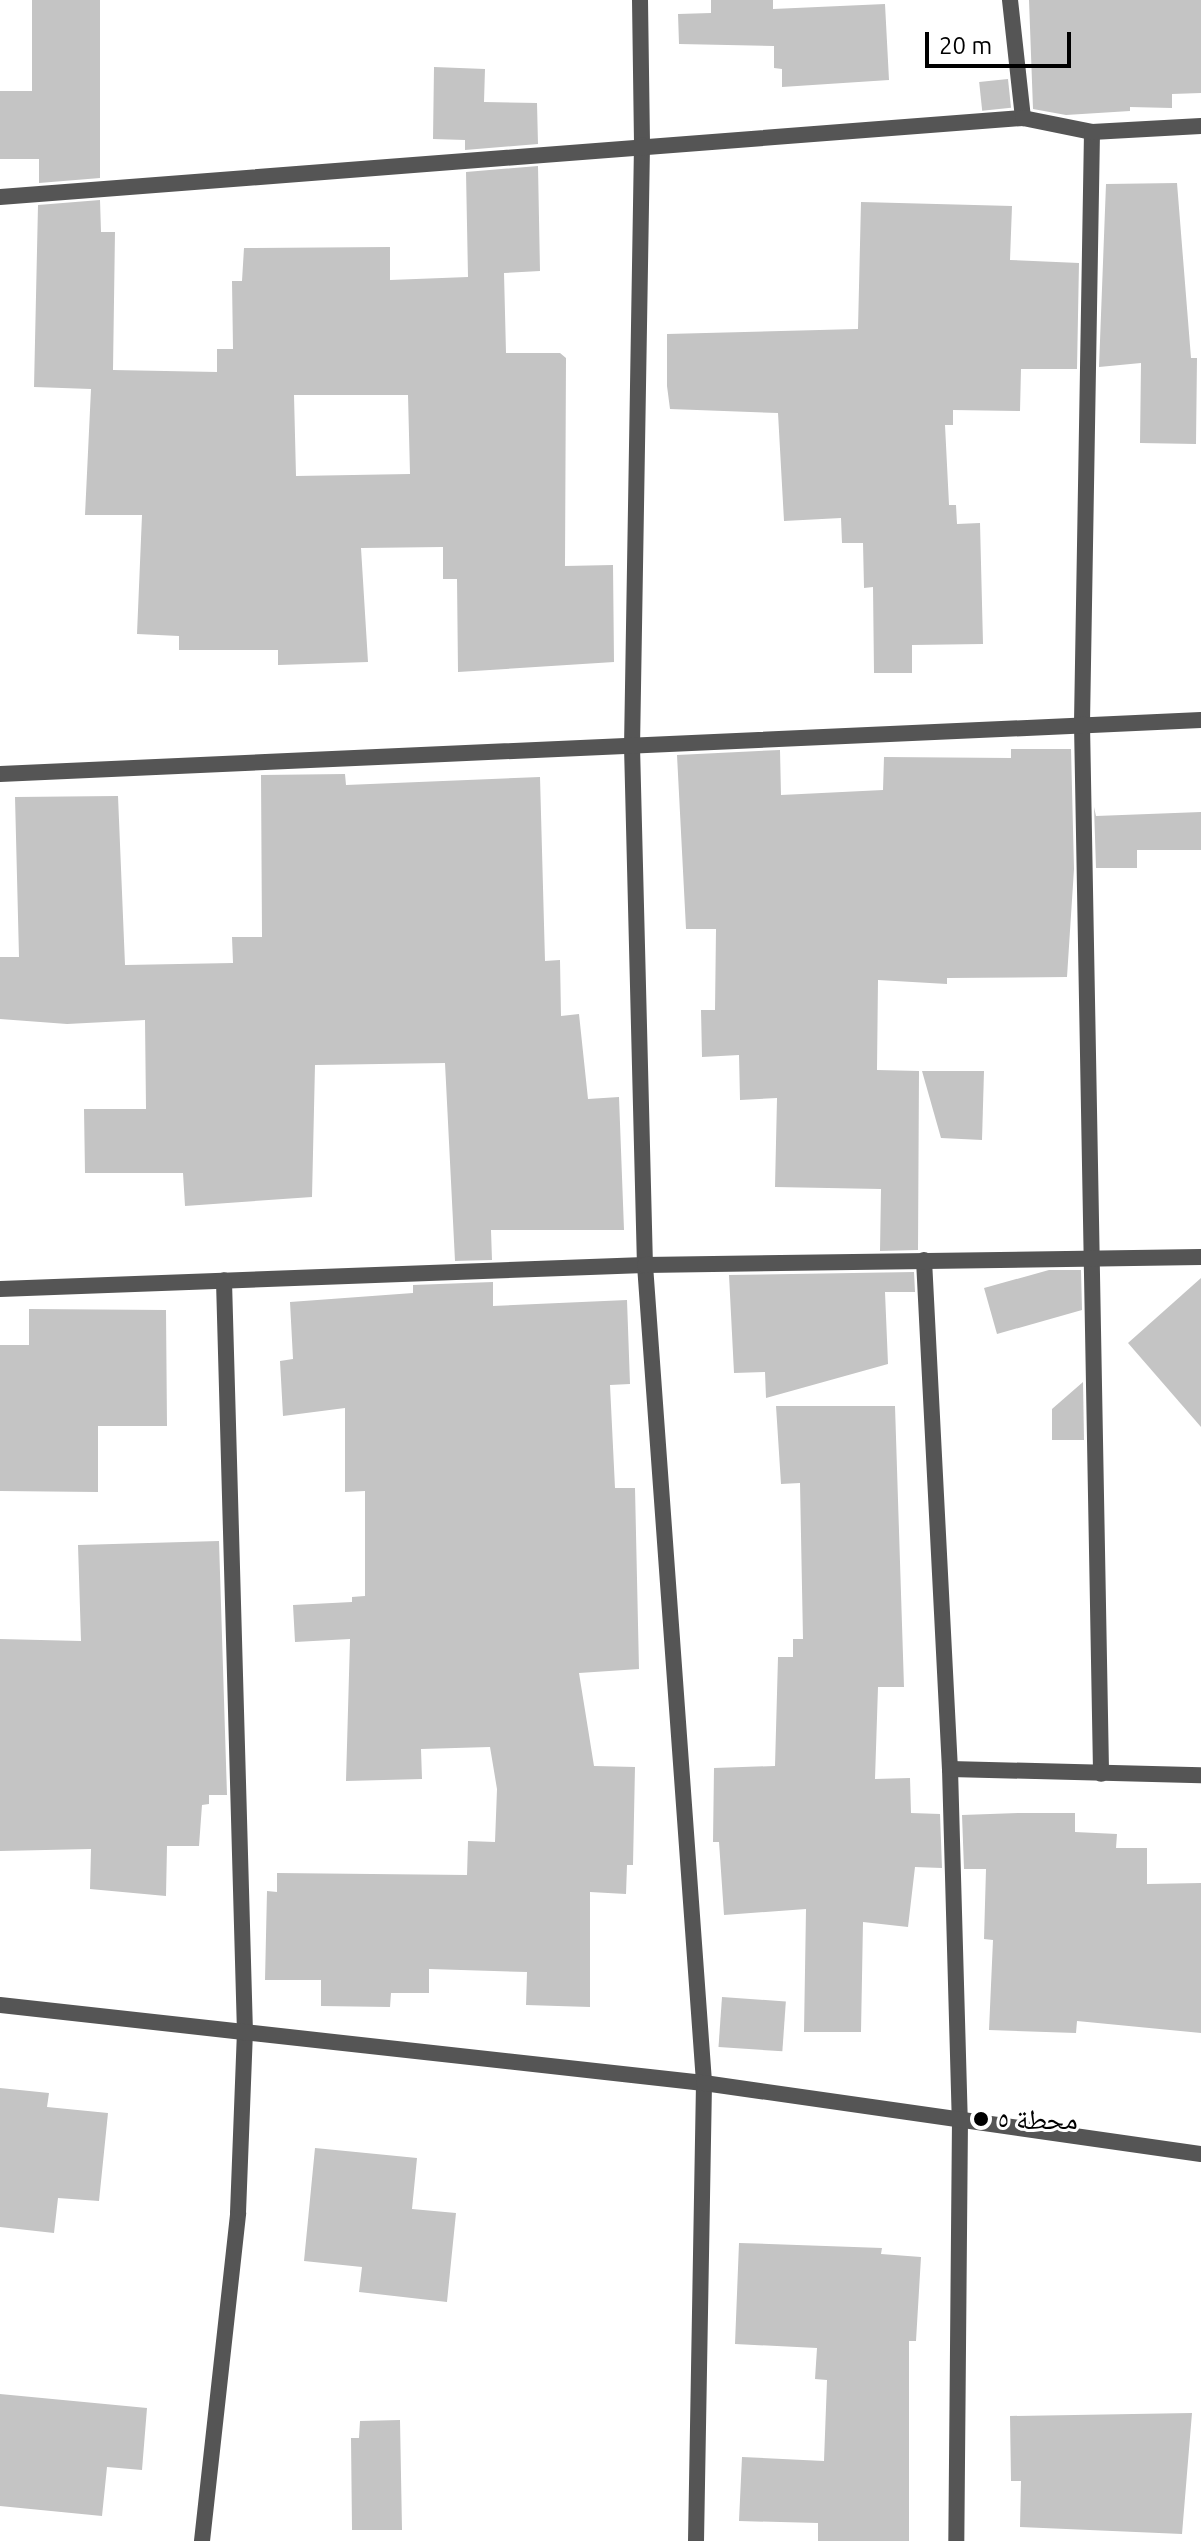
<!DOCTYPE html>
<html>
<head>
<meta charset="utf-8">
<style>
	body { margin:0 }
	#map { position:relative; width:1201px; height:2541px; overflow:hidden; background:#fff; font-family:Ubuntu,"Noto Naskh Arabic",sans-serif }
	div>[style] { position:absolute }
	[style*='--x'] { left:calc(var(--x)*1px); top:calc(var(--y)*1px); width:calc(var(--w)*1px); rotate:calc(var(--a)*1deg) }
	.building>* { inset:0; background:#c4c4c4; transform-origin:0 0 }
	.minor>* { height:16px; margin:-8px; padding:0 8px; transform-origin:8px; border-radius:8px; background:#555 }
	.tertiary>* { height:16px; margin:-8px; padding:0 8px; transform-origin:8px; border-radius:8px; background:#555 }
	.dots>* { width:22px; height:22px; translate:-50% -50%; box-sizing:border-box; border:4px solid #fff; border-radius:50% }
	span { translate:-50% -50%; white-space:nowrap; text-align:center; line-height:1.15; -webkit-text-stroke:6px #fff; paint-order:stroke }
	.poi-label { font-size:28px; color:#000 }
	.left { translate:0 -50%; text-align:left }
	.scale { position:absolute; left:925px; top:32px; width:146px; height:36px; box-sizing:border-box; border:4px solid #000; border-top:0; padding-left:10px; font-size:24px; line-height:28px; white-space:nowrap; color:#000; -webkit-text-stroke:6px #fff; paint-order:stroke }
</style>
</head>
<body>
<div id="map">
	<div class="building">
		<div style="clip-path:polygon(32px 0,100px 0,100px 178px,39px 183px,39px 159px,0 159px,0 91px,32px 91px)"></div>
		<div style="clip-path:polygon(711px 0,773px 0,773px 9px,885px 4px,889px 80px,782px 87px,782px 69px,774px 68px,774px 46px,679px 44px,678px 14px,711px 13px)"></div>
		<div style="clip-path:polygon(1029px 0,1201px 0,1201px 93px,1172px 94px,1172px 108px,1130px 107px,1130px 111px,1066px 115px,1033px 109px)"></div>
		<div style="clip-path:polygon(434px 67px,485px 69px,484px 102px,537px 103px,538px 144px,465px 150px,465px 140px,433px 139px)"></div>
		<div style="left:1008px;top:79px;width:29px;height:29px;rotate:84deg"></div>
		<div style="clip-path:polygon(evenodd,538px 166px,540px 271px,504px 273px,506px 353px,560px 353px,566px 358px,565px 566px,613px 565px,614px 662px,458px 672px,457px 579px,443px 579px,443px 547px,361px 548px,368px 662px,278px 665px,278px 650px,179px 650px,179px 636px,137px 634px,142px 515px,85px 515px,91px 389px,34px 387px,38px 205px,100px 200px,101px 232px,115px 232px,113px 370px,217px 372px,217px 349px,233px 349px,232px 281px,242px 281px,244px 248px,390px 247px,390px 280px,468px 277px,466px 172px,538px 166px,294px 395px,408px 395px,410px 474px,296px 476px,294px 395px)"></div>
		<div style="clip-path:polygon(1177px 183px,1191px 358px,1197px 358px,1196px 444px,1140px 443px,1141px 363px,1099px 367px,1106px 184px)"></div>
		<div style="clip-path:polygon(861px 202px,1012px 206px,1010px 260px,1079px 263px,1077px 369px,1021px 369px,1020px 411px,953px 410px,953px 425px,945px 425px,949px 505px,956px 505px,957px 524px,980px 523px,983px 644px,912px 645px,912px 673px,874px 673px,873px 587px,864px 588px,863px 543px,842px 543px,841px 518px,784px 521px,778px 413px,670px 409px,667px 386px,667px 334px,858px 329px)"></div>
		<div style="clip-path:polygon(1011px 749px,1071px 749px,1074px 869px,1067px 977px,947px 978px,947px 984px,878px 980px,877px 1070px,919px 1071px,918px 1250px,880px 1251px,881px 1189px,775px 1187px,777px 1098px,740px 1100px,739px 1055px,702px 1057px,701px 1010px,715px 1010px,716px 929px,686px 929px,677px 755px,780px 750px,781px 795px,883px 790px,884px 757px,1011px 758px)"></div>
		<div style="clip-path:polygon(345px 774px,346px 785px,540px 777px,545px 961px,560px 960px,561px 1016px,579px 1014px,588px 1099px,619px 1097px,624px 1230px,491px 1230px,492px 1260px,455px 1261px,445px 1063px,315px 1065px,312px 1197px,185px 1206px,183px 1173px,85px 1173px,84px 1109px,146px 1109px,145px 1020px,67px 1024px,0 1019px,0 957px,19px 957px,15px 797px,118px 796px,125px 965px,233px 963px,232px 937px,262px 937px,261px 775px)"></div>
		<div style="clip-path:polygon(1094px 807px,1096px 816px,1201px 812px,1201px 850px,1137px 850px,1137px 868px,1096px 868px)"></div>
		<div style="clip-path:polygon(922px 1071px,984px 1071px,982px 1140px,941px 1138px)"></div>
		<div style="clip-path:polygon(1049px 1270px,1081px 1270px,1082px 1310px,997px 1334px,984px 1288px)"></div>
		<div style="clip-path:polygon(914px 1272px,915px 1292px,885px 1292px,888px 1364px,766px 1398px,765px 1372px,734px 1373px,729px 1275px)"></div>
		<div style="clip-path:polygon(1201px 1278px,1201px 1427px,1128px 1343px)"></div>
		<div style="clip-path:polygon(493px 1282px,493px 1306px,627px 1300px,630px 1384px,610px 1385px,615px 1488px,635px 1488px,639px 1669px,579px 1673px,594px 1766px,635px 1767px,633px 1865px,627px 1865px,626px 1894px,590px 1892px,590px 2007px,526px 2005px,527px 1972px,429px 1969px,429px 1993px,391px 1993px,390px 2007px,321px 2006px,321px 1980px,265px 1980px,267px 1891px,277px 1892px,277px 1873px,467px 1875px,468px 1841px,495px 1842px,497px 1789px,490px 1747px,421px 1749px,422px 1779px,346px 1781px,350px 1639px,295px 1642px,293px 1605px,352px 1602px,352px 1597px,365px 1596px,365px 1491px,345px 1492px,345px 1408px,283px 1416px,280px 1361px,293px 1359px,290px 1302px,413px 1293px,413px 1285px)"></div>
		<div style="clip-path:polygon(29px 1309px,166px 1310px,167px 1426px,98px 1426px,98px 1492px,0 1491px,0 1345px,29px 1345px)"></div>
		<div style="clip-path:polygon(1083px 1382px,1084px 1440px,1052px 1440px,1052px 1409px)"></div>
		<div style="clip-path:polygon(776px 1406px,895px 1406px,904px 1687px,878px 1687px,875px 1779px,910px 1778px,911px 1813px,940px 1814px,942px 1868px,915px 1867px,908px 1927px,863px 1922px,861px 2032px,804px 2032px,806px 1909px,724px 1915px,719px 1842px,713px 1842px,714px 1768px,775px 1766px,778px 1657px,793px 1657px,793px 1639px,803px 1639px,800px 1483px,781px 1484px)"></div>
		<div style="clip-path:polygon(219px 1541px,227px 1795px,209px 1795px,209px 1804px,202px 1805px,199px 1846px,167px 1846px,166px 1896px,90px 1889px,91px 1849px,0 1851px,0 1639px,81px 1641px,78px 1545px)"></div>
		<div style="clip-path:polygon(1019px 1813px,1075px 1813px,1075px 1832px,1117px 1834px,1116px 1848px,1147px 1848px,1147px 1884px,1201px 1883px,1201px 2033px,1077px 2021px,1076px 2033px,989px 2030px,993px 1940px,984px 1939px,986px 1869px,964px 1869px,962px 1815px)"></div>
		<div style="left:722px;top:1997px;width:64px;height:50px;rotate:4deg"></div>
		<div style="clip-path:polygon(0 2088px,49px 2093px,47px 2107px,108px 2113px,99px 2201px,58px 2198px,54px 2233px,0 2227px)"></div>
		<div style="clip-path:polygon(315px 2148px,417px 2158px,412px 2209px,456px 2213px,447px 2302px,359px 2292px,362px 2267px,304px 2261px)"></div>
		<div style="clip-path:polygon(739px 2243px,882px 2248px,881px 2254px,921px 2257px,916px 2341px,909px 2341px,909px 2541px,818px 2541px,818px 2523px,739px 2521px,742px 2457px,824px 2461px,827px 2380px,815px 2379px,817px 2348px,735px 2344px)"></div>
		<div style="clip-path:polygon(0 2394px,147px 2408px,142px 2470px,107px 2467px,102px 2516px,0 2506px)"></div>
		<div style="clip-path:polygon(1192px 2413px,1182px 2534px,1020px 2527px,1021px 2481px,1011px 2481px,1010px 2416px)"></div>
		<div style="clip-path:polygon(400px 2420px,402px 2530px,352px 2530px,351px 2438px,359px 2438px,360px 2421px)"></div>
	</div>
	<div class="minor">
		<div style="--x:640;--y:0;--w:145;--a:89.2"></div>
		<div style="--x:642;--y:145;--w:601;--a:90.95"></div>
		<div style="--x:632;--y:746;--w:519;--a:88.57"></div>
		<div style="--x:645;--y:1265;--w:820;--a:85.87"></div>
		<div style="--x:704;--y:2083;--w:458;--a:91"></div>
		<div style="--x:1010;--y:0;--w:119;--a:83.7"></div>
		<div style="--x:1092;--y:132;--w:592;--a:90.97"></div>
		<div style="--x:1082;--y:724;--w:1050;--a:88.96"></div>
		<div style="--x:0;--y:197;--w:1026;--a:-4.42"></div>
		<div style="--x:1023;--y:118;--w:70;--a:11.5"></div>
		<div style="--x:1092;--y:132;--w:109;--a:-3.2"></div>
		<div style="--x:0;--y:774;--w:1202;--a:-2.57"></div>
		<div style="--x:924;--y:1260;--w:510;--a:87.08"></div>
		<div style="--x:950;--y:1769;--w:350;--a:88.4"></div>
		<div style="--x:960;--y:2119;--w:422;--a:90.5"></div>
		<div style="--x:0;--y:1289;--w:645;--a:-2.13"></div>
		<div style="--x:645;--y:1265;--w:556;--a:-0.82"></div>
		<div style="--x:950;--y:1769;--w:251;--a:1.4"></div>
		<div style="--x:202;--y:2541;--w:330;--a:-83.7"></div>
		<div style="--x:238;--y:2213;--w:180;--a:-87.8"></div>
		<div style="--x:245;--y:2033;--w:753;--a:-91.6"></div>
	</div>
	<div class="tertiary">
		<div style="--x:0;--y:2005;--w:708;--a:6.32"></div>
		<div style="--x:704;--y:2083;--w:502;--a:8.13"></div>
	</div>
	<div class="dots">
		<div style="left:981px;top:2119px;background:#000"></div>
	</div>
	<div class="poi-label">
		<span class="left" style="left:997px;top:2119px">محطة ٥</span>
	</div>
	<div class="scale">20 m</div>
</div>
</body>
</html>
